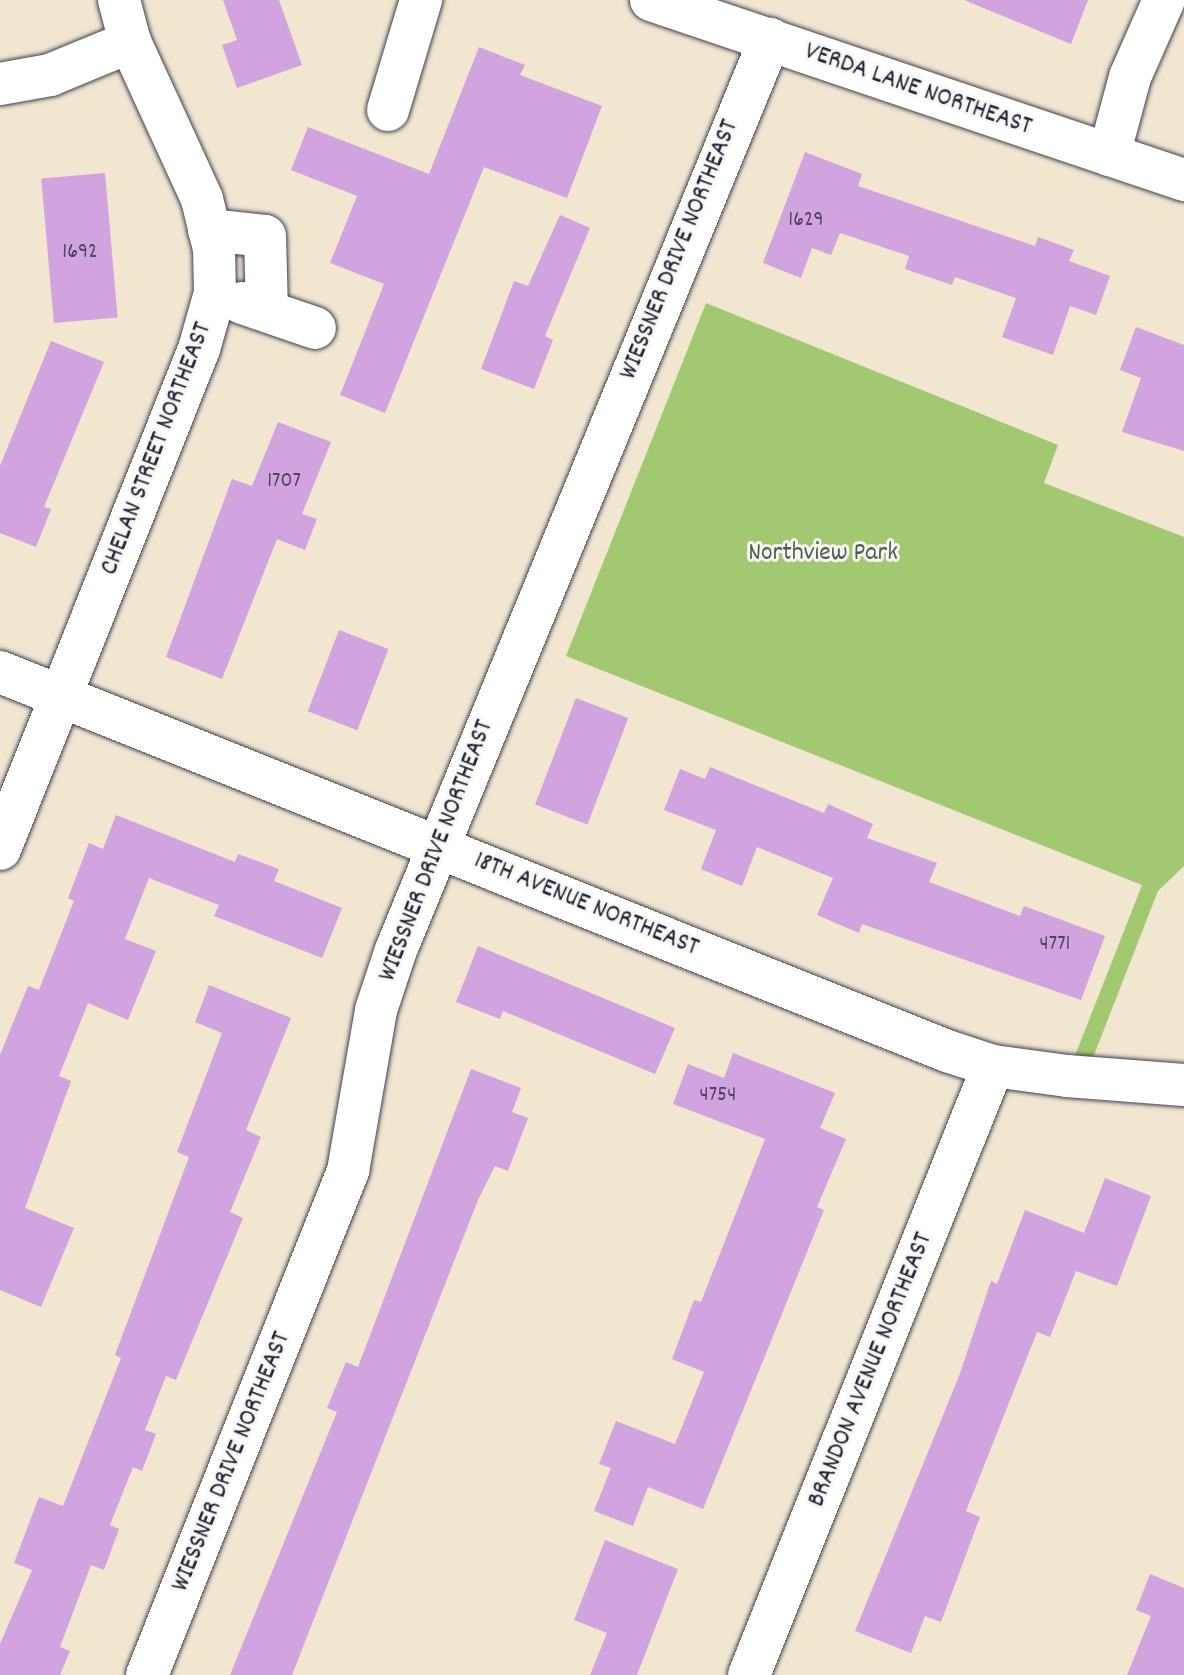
<!DOCTYPE html>
<html>
<head>
<meta charset="utf-8">
<style>
	body { margin:0 }
	#map { position:relative; width:1184px; height:1675px; overflow:hidden; background:#f1e6cf; font-family:Dekko,sans-serif }
	div>[style] { position:absolute }
	[style*='--x'] { left:calc(var(--x)*1px); top:calc(var(--y)*1px); width:calc(var(--w)*1px); rotate:calc(var(--a)*1deg) }
	.green>* { inset:0; background:#a3c872 }
	.building>* { inset:0; background:#d1a3df; transform-origin:0 0 }
	.roads { filter:drop-shadow(0 0 2px #413f51) drop-shadow(0 0 2px #413f51) }
	.minor>* { height:42px; margin:-21px; padding:0 21px; transform-origin:21px; border-radius:21px; background:#fff }
	span { translate:-50% -50%; white-space:nowrap; text-align:center; line-height:1.15; -webkit-text-stroke:6px #f6f6f2; paint-order:stroke }
	.number-label { font-size:22px; color:#4e4264 }
	.number-label span { -webkit-text-stroke-width:0 }
	.street-label { font-size:26px; color:#22223b }
	.park-label { font-size:26px; color:#4f5c4e }
</style>
</head>
<body>
<div id="map">
	<div class="green">
		<div style="clip-path:polygon(706px 303px,1058px 445px,1044px 483px,1184px 537px,1184px 866px,1158px 891px,1085px 1078px,1067px 1076px,1142px 885px,566px 656px)"></div>
	</div>
	<div class="building">
		<div style="clip-path:polygon(223px 0,279px 0,302px 65px,237px 88px,222px 45px,237px 40px)"></div>
		<div style="clip-path:polygon(964px 0,1088px 0,1071px 44px)"></div>
		<div style="clip-path:polygon(479px 47px,525px 65px,520px 75px,602px 106px,567px 198px,484px 167px,385px 413px,340px 395px,384px 284px,330px 263px,357px 196px,291px 170px,308px 127px,429px 174px)"></div>
		<div style="clip-path:polygon(805px 152px,862px 174px,858px 186px,1035px 246px,1038px 237px,1074px 250px,1069px 261px,1110px 276px,1096px 315px,1070px 306px,1053px 355px,1002px 337px,1016px 298px,955px 277px,952px 285px,905px 269px,909px 256px,840px 233px,831px 255px,812px 248px,801px 278px,763px 263px)"></div>
		<div style="left:105px;top:173px;width:145px;height:64px;rotate:85deg"></div>
		<div style="clip-path:polygon(560px 215px,590px 228px,545px 336px,553px 340px,534px 389px,481px 369px,514px 281px,528px 286px)"></div>
		<div style="clip-path:polygon(1136px 327px,1184px 345px,1184px 451px,1122px 432px,1141px 378px,1120px 370px)"></div>
		<div style="clip-path:polygon(51px 341px,104px 362px,44px 507px,51px 509px,36px 547px,0 533px,0 466px)"></div>
		<div style="clip-path:polygon(278px 422px,331px 442px,302px 514px,317px 519px,305px 550px,277px 539px,222px 679px,166px 657px,232px 479px,252px 486px)"></div>
		<div style="left:339px;top:630px;width:53px;height:87px;rotate:21deg"></div>
		<div style="left:576px;top:698px;width:56px;height:114px;rotate:21deg"></div>
		<div style="clip-path:polygon(710px 767px,824px 813px,828px 804px,873px 824px,867px 838px,937px 863px,929px 882px,1020px 916px,1024px 906px,1105px 936px,1081px 1000px,862px 924px,859px 933px,817px 915px,833px 878px,757px 847px,742px 886px,701px 869px,716px 830px,664px 810px,680px 769px,705px 779px)"></div>
		<div style="clip-path:polygon(116px 815px,235px 862px,238px 854px,279px 869px,274px 881px,342px 908px,322px 958px,214px 916px,219px 905px,149px 878px,125px 939px,156px 951px,128px 1020px,88px 1003px,59px 1076px,71px 1081px,25px 1208px,74px 1228px,41px 1307px,0 1290px,0 1055px,28px 986px,39px 990px,74px 901px,68px 898px,89px 843px,103px 849px)"></div>
		<div style="clip-path:polygon(478px 946px,675px 1028px,655px 1074px,503px 1011px,500px 1019px,456px 1002px)"></div>
		<div style="clip-path:polygon(209px 985px,291px 1018px,246px 1130px,261px 1137px,230px 1212px,243px 1218px,176px 1380px,166px 1376px,145px 1430px,156px 1434px,142px 1471px,133px 1467px,110px 1525px,119px 1529px,104px 1570px,91px 1565px,60px 1647px,70px 1651px,60px 1675px,0 1675px,0 1644px,32px 1570px,14px 1563px,39px 1497px,63px 1506px,121px 1358px,115px 1355px,189px 1157px,177px 1152px,222px 1033px,195px 1022px)"></div>
		<div style="clip-path:polygon(733px 1053px,835px 1093px,820px 1128px,846px 1139px,817px 1207px,824px 1210px,703px 1509px,648px 1487px,633px 1526px,594px 1511px,611px 1468px,599px 1464px,616px 1421px,675px 1444px,704px 1372px,672px 1359px,694px 1300px,701px 1302px,765px 1139px,673px 1104px,688px 1064px,724px 1078px)"></div>
		<div style="clip-path:polygon(471px 1069px,521px 1088px,512px 1112px,528px 1118px,508px 1171px,495px 1166px,478px 1200px,292px 1675px,230px 1675px,337px 1412px,327px 1408px,346px 1362px,358px 1367px)"></div>
		<div style="clip-path:polygon(1105px 1178px,1151px 1196px,1117px 1286px,1076px 1271px,1050px 1337px,1037px 1332px,966px 1511px,980px 1517px,941px 1622px,925px 1616px,911px 1653px,855px 1631px,959px 1376px,991px 1281px,997px 1284px,1025px 1210px,1084px 1233px)"></div>
		<div style="clip-path:polygon(605px 1540px,678px 1569px,637px 1675px,590px 1675px,607px 1633px,574px 1620px)"></div>
		<div style="clip-path:polygon(1150px 1574px,1184px 1588px,1184px 1675px,1127px 1675px,1151px 1616px,1136px 1610px)"></div>
	</div>
	<div class="roads">
		<div class="minor">
			<div style="--x:651;--y:0;--w:563;--a:18.66"></div>
			<div style="--x:0;--y:84;--w:51;--a:-10.2"></div>
			<div style="--x:50;--y:75;--w:87;--a:-22.4"></div>
			<div style="--x:388;--y:110;--w:115;--a:-73.3"></div>
			<div style="--x:1109;--y:155;--w:81;--a:-74.9"></div>
			<div style="--x:1130;--y:77;--w:84;--a:-66.2"></div>
			<div style="--x:209;--y:230;--w:56;--a:6.1"></div>
			<div style="--x:265;--y:236;--w:75;--a:88.5"></div>
			<div style="--x:242;--y:303;--w:77;--a:18.9"></div>
			<div style="--x:0;--y:672;--w:1020;--a:21.81"></div>
			<div style="--x:947;--y:1051;--w:48;--a:18.1"></div>
			<div style="--x:993;--y:1066;--w:75;--a:7.7"></div>
			<div style="--x:1067;--y:1076;--w:117;--a:4.4"></div>
			<div style="--x:0;--y:849;--w:538;--a:-68.3"></div>
			<div style="--x:199;--y:349;--w:58;--a:-74.1"></div>
			<div style="--x:215;--y:293;--w:44;--a:-91.3"></div>
			<div style="--x:214;--y:249;--w:51;--a:-103.5"></div>
			<div style="--x:202;--y:199;--w:173;--a:-114.6"></div>
			<div style="--x:130;--y:42;--w:43;--a:-104.7"></div>
			<div style="--x:147;--y:1675;--w:543;--a:-68.26"></div>
			<div style="--x:348;--y:1171;--w:163;--a:-80.1"></div>
			<div style="--x:376;--y:1010;--w:63;--a:-71.6"></div>
			<div style="--x:396;--y:950;--w:985;--a:-67.68"></div>
			<div style="--x:749;--y:1675;--w:656;--a:-68.17"></div>
		</div>
	</div>
	<div class="number-label">
		<span style="left:806px;top:221px">1629</span>
		<span style="left:80px;top:253px">1692</span>
		<span style="left:284px;top:482px">1707</span>
		<span style="left:1055px;top:945px">4771</span>
		<span style="left:718px;top:1096px">4754</span>
	</div>
	<div class="street-label">
		<span style="left:918px;top:90px;rotate:19deg">VERDA LANE NORTHEAST</span>
		<span style="left:680px;top:250px;rotate:-68deg">WIESSNER DRIVE NORTHEAST</span>
		<span style="left:157px;top:449px;rotate:-69deg">CHELAN STREET NORTHEAST</span>
		<span style="left:437px;top:851px;rotate:-69deg">WIESSNER DRIVE NORTHEAST</span>
		<span style="left:586px;top:905px;rotate:22deg">18TH AVENUE NORTHEAST</span>
		<span style="left:871px;top:1370px;rotate:-68deg">BRANDON AVENUE NORTHEAST</span>
		<span style="left:232px;top:1462px;rotate:-68deg">WIESSNER DRIVE NORTHEAST</span>
	</div>
	<div class="park-label">
		<span style="left:823px;top:554px">Northview Park</span>
	</div>
</div>
</body>
</html>
